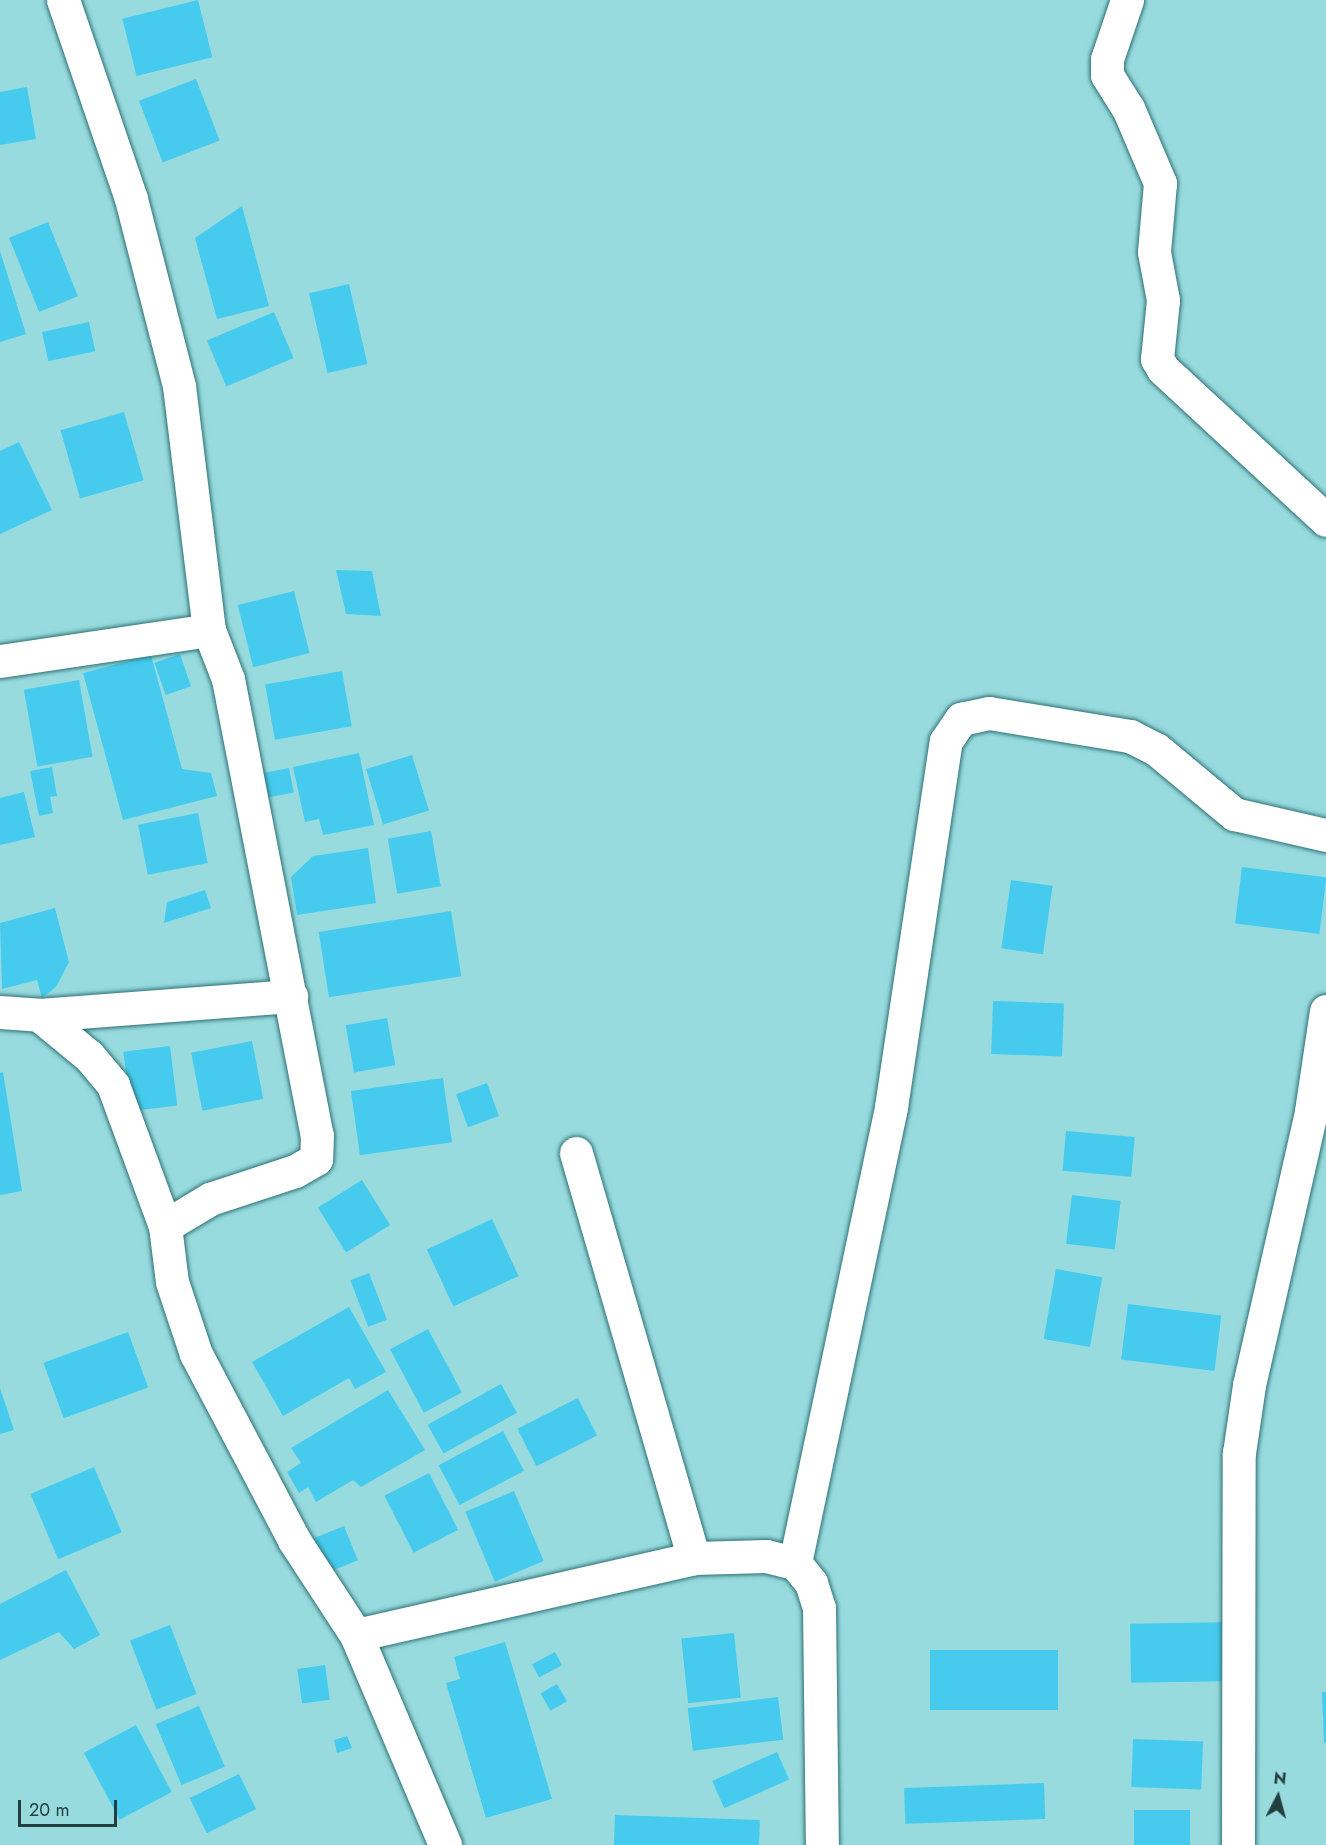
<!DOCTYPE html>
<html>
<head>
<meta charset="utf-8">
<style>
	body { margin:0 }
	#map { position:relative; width:1326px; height:1845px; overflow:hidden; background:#98dbde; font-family:Jost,sans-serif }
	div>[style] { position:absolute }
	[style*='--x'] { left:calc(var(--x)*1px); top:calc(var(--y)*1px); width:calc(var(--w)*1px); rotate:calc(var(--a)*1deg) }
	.building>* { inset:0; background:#46cbee; transform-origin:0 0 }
	.roads { filter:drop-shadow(0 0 2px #2e7174) drop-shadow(0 0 2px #2e7174) }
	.minor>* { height:33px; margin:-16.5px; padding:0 16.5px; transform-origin:16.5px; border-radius:16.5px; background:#fff }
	span { translate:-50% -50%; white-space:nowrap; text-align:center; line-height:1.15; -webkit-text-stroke:4.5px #98dbde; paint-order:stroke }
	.north { position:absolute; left:1248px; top:1767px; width:60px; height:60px; -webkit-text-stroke:4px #98dbde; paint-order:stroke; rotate:6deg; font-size:16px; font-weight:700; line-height:24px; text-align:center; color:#233f40 }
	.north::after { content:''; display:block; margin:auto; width:21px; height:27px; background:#233f40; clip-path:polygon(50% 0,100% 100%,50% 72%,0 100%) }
	.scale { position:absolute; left:18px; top:1800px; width:99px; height:27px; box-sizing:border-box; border:3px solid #233f40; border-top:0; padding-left:8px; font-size:18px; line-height:21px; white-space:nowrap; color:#233f40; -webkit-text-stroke:4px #98dbde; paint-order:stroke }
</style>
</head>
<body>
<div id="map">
	<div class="building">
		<div style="left:198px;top:0;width:59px;height:78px;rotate:76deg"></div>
		<div style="left:196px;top:79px;width:66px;height:61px;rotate:69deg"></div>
		<div style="clip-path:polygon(27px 87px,36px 139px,0 145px,0 92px)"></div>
		<div style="clip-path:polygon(242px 206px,269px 306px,217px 319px,195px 238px)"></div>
		<div style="left:48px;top:222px;width:80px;height:42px;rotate:68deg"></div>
		<div style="clip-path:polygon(0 251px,26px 334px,0 342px)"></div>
		<div style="left:349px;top:284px;width:82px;height:41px;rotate:77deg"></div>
		<div style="left:274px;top:312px;width:50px;height:73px;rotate:67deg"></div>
		<div style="left:89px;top:322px;width:30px;height:48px;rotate:78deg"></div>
		<div style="left:124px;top:412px;width:71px;height:66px;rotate:74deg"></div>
		<div style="clip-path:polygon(19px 442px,52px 510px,0 534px,0 451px)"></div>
		<div style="clip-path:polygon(336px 570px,372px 571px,381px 616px,346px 614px)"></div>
		<div style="left:294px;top:591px;width:64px;height:58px;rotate:76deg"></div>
		<div style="left:180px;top:654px;width:34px;height:27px;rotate:71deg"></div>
		<div style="clip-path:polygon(151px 655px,182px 769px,211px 773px,217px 796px,123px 820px,83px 673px)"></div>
		<div style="left:342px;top:671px;width:56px;height:78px;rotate:80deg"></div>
		<div style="left:79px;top:680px;width:78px;height:56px;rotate:80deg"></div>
		<div style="clip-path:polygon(359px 753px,374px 825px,323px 835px,319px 819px,305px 822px,293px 767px)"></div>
		<div style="left:412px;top:755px;width:58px;height:48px;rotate:73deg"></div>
		<div style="clip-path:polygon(52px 767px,57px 796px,50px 797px,53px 813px,39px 816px,30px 771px)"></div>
		<div style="left:289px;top:768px;width:25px;height:30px;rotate:79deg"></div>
		<div style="clip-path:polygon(24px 792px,35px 837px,0 845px,0 798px)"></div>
		<div style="left:198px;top:813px;width:51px;height:61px;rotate:79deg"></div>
		<div style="left:431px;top:831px;width:56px;height:44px;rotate:80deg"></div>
		<div style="clip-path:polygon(368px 848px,376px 903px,297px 915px,291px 877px,313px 856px)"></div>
		<div style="left:1242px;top:867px;width:85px;height:57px;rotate:7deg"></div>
		<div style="left:1011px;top:880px;width:42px;height:69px;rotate:8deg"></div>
		<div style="clip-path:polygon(205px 890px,211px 908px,164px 923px,167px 902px)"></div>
		<div style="clip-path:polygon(55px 908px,69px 962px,56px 987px,42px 998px,37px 980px,2px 989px,0 923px)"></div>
		<div style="left:451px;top:911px;width:66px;height:134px;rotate:81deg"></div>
		<div style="left:993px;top:1001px;width:71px;height:53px;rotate:2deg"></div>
		<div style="left:387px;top:1018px;width:48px;height:42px;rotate:80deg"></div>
		<div style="left:252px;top:1041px;width:59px;height:62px;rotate:79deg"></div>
		<div style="left:170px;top:1046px;width:60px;height:47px;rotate:83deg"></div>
		<div style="clip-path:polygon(3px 1072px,22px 1191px,0 1195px,0 1073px)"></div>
		<div style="left:443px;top:1078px;width:65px;height:93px;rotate:82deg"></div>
		<div style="left:487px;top:1083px;width:35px;height:33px;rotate:70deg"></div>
		<div style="left:1066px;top:1131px;width:69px;height:40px;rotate:5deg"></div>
		<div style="left:362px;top:1180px;width:53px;height:52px;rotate:58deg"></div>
		<div style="left:1072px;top:1195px;width:49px;height:49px;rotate:7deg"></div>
		<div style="left:492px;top:1219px;width:63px;height:72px;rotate:65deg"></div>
		<div style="left:1056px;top:1269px;width:47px;height:71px;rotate:10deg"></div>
		<div style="left:369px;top:1273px;width:50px;height:20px;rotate:69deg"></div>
		<div style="left:1128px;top:1304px;width:94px;height:56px;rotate:7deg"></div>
		<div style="clip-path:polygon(349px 1307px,386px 1372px,355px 1389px,349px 1378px,283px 1416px,252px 1362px)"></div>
		<div style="left:428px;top:1329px;width:72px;height:43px;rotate:62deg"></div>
		<div style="left:128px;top:1332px;width:59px;height:90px;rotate:70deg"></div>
		<div style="left:501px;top:1384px;width:33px;height:84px;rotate:61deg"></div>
		<div style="clip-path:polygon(0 1388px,14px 1430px,0 1434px)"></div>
		<div style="clip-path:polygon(388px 1390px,425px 1450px,361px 1487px,353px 1480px,316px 1502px,308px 1487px,299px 1493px,287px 1472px,301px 1463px,291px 1448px)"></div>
		<div style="left:578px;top:1398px;width:42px;height:68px;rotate:63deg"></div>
		<div style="left:503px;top:1431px;width:45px;height:73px;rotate:62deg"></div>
		<div style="left:94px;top:1467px;width:71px;height:69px;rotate:67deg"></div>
		<div style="left:429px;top:1473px;width:64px;height:50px;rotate:63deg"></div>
		<div style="left:514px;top:1491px;width:76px;height:53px;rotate:67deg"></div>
		<div style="left:344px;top:1526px;width:37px;height:34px;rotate:68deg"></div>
		<div style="clip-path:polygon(66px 1570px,100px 1635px,74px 1649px,59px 1632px,0 1660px,0 1604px)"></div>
		<div style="left:1235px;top:1622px;width:59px;height:105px;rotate:89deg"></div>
		<div style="left:170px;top:1625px;width:74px;height:43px;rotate:69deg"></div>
		<div style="left:734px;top:1633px;width:65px;height:53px;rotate:84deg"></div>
		<div style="clip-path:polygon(505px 1642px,552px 1799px,486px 1818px,446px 1683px,460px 1679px,454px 1657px)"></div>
		<div style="left:930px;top:1650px;width:128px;height:60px"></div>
		<div style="left:555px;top:1652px;width:15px;height:26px;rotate:62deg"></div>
		<div style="left:325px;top:1665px;width:35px;height:28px;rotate:82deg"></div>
		<div style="left:557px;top:1684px;width:20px;height:19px;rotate:60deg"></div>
		<div style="clip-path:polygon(1322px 1692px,1326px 1692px,1326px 1743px,1324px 1743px)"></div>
		<div style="left:778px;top:1697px;width:43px;height:91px;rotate:83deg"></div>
		<div style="left:199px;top:1706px;width:66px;height:47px;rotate:67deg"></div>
		<div style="left:136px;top:1725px;width:76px;height:59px;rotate:62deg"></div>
		<div style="clip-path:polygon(347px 1736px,352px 1748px,337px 1753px,334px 1740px)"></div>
		<div style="left:1133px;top:1739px;width:70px;height:48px;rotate:2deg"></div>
		<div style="left:777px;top:1752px;width:30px;height:71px;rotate:66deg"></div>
		<div style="left:239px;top:1774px;width:39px;height:55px;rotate:64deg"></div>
		<div style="left:1044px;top:1783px;width:36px;height:140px;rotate:88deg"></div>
		<div style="left:1190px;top:1810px;width:35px;height:56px;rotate:90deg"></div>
		<div style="left:615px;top:1815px;width:145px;height:30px;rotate:2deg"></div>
	</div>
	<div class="roads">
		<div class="minor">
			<div style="--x:63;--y:0;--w:210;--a:71.1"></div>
			<div style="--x:131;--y:199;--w:193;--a:75.6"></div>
			<div style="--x:179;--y:386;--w:246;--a:83"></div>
			<div style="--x:209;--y:630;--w:53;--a:68.8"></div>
			<div style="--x:228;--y:679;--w:465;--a:79"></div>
			<div style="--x:317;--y:1135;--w:24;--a:92"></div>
			<div style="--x:316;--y:1159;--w:24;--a:150"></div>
			<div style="--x:295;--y:1171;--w:89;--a:161.8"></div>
			<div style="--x:210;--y:1199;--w:52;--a:149"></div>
			<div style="--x:1127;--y:0;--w:62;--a:108.7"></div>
			<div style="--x:1107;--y:59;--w:16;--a:90"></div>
			<div style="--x:1107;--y:75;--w:39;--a:58"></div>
			<div style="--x:1128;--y:108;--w:82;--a:66.9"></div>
			<div style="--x:1160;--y:183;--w:69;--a:95"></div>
			<div style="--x:1154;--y:252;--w:49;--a:79.4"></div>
			<div style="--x:1163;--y:300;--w:59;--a:95.8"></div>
			<div style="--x:1157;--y:359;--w:12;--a:59"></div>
			<div style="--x:1163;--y:369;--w:222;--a:42.8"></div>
			<div style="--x:0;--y:661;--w:211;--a:-8.4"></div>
			<div style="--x:0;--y:1012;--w:39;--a:4"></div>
			<div style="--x:39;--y:1015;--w:253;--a:-4.3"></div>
			<div style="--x:39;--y:1015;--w:65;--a:39.4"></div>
			<div style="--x:89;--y:1056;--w:38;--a:50"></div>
			<div style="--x:113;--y:1085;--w:150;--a:69.8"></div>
			<div style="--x:165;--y:1226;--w:56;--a:82.9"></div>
			<div style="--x:172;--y:1282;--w:76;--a:71.6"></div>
			<div style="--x:196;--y:1354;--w:210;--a:62.2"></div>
			<div style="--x:294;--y:1540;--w:113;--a:56.9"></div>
			<div style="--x:356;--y:1635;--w:228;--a:67"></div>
			<div style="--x:576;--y:1153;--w:422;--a:73.8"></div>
			<div style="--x:795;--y:1563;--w:466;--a:-78.1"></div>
			<div style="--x:891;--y:1107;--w:370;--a:-81.5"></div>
			<div style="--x:946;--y:741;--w:27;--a:-56"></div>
			<div style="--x:961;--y:719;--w:29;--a:-12"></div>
			<div style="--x:989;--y:713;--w:143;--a:9.3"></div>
			<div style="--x:1130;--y:736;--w:29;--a:27"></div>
			<div style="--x:1156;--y:749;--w:102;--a:39.8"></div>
			<div style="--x:1234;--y:814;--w:94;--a:12.9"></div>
			<div style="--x:356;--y:1635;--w:347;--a:-12.8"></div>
			<div style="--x:694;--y:1558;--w:72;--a:-1.6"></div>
			<div style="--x:766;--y:1556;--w:30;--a:14"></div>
			<div style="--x:795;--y:1563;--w:26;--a:51"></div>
			<div style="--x:811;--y:1583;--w:26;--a:72"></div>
			<div style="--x:819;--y:1608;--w:237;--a:89.3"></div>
			<div style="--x:1238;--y:1845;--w:392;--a:-89.9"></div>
			<div style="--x:1239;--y:1453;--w:69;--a:-81.6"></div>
			<div style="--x:1249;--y:1385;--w:281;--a:-77.2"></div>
			<div style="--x:1311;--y:1111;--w:101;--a:-81.5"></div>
		</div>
	</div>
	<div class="north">N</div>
	<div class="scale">20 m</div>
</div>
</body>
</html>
